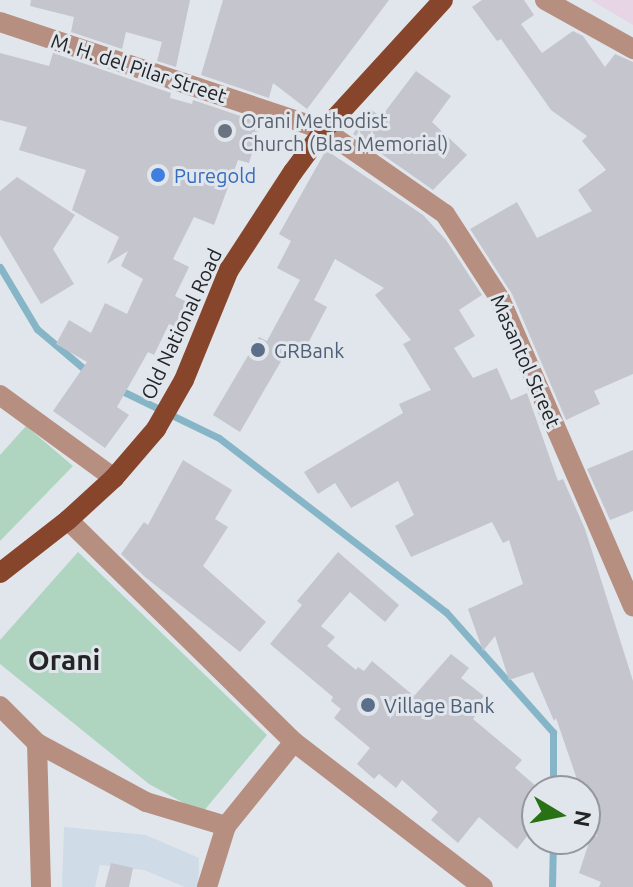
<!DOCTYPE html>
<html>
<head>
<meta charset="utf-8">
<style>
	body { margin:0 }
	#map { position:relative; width:633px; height:887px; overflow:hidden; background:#e0e6ec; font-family:Ubuntu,sans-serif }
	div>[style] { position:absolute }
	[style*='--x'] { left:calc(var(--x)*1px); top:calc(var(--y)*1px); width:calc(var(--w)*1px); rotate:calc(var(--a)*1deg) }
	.built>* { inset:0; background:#cfdbe6 }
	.education>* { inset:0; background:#e7d5e6 }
	.green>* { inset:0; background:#afd5c0 }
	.stream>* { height:7px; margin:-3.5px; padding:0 3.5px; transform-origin:3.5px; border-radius:3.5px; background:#86b5c7 }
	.building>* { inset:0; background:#c5c5cd }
	.minor>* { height:20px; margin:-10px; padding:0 10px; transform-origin:10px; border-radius:10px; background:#b68f80 }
	.major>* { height:20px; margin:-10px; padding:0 10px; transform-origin:10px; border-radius:10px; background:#87452b }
	.dots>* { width:22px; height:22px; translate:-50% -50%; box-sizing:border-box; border:4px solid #e0e6ec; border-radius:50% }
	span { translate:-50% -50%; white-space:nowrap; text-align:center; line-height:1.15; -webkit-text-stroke:6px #e0e6ec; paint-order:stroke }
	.street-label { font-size:20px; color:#222426 }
	.worship-label { font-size:20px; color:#5b616d }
	.left { translate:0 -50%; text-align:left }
	.shop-label { font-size:20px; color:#366cbe }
	.service-label { font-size:20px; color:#4e5e75 }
	.district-label { font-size:28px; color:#222426; font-weight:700 }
	.north { position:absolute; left:521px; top:775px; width:80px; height:80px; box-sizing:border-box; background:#e0e6ec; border:2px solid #94989d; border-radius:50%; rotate:100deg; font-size:22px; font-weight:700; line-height:32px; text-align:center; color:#222426 }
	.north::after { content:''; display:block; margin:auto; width:28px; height:36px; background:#287215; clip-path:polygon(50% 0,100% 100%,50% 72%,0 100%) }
</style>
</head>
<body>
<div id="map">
	<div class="built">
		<div style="clip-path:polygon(64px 827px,146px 835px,199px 858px,198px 887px,185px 887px,144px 870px,100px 865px,95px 887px,62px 887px)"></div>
	</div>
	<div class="education">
		<div style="clip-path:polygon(591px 0,633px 0,633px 25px)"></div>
	</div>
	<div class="green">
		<div style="clip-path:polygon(26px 426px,73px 466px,0 541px,0 455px)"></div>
		<div style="clip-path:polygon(78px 552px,267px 735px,202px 813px,149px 784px,0 664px,0 640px)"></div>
	</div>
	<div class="stream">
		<div style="--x:0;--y:267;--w:72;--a:59.2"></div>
		<div style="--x:37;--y:329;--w:70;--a:40.3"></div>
		<div style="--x:118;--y:389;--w:112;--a:25.9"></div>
		<div style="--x:219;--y:438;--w:286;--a:37.5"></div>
		<div style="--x:446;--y:612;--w:161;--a:48.3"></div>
		<div style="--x:553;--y:732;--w:59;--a:90"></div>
		<div style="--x:552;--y:887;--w:48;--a:-88.8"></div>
	</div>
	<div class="building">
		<div style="clip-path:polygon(31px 0,190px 0,176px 67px,157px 61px,162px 42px,126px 32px,122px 49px,71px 32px,74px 17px,30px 6px)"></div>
		<div style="clip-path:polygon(223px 0,389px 0,307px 109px,273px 83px,269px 98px,201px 75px)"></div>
		<div style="clip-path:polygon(482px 0,524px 0,534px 15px,521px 24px,542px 53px,573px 31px,583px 36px,605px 67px,615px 54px,633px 62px,633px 374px,594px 391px,600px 404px,566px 420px,512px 294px,470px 229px,517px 202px,537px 238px,592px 211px,578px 190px,606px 170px,582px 141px,587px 136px,551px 110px,501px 39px,497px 41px,472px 7px)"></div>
		<div style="clip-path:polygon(0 53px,49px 66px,53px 53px,171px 93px,170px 98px,192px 104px,193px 100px,261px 123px,249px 163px,238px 160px,214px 225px,194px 217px,173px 259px,189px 267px,175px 296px,189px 303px,178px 328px,169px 324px,154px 355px,148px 352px,117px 407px,129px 415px,105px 448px,53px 411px,87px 362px,56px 344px,69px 320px,91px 333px,105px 303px,127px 314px,143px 279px,121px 266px,128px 251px,107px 264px,119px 237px,72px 210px,86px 170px,19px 150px,27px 127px,0 120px)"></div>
		<div style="clip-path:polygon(416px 71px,451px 96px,432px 122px,467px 155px,433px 190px,353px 134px,370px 109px,381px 117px)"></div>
		<div style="clip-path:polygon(326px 150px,423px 215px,446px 240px,482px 295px,459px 310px,475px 336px,454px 348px,473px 378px,497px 368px,511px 400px,527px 393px,558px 481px,563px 479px,585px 529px,633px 681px,633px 887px,599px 887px,601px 882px,579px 873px,592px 833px,597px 837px,585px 791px,581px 791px,556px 718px,554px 721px,533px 672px,509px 680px,495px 636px,483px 651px,468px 609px,523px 584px,509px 540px,503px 543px,492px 522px,411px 557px,395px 526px,414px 515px,398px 481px,351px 508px,335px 483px,318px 494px,304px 472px,403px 413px,399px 404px,431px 390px,403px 344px,411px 340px,375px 295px,384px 288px,335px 259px,314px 300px,327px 307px,304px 351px,291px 344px,240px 432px,213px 415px,259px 337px,267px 341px,300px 280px,277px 268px,291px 241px,279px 234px)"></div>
		<div style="clip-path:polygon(17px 177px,75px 215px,53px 249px,74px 284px,41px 304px,0 235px,0 191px)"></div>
		<div style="clip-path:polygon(633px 450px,633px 511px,610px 520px,587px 469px)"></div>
		<div style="clip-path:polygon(183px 460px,232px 490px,215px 519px,228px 527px,203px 566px,266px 622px,240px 652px,145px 577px,121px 554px,144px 522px,148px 525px)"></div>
		<div style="clip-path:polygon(338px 552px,399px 605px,385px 622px,350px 592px,321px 626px,335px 637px,327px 646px,356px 670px,358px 667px,364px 671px,372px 661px,414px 696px,451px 654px,469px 668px,461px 678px,484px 696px,474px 709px,478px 712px,473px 719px,522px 760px,515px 768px,537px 787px,537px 808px,525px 824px,532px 830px,517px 849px,479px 817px,458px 843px,431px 820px,438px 812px,402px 780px,396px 788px,379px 774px,374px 779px,357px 764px,370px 748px,334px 718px,341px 709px,331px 701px,333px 697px,270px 644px,302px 605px,297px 601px)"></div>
		<div style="clip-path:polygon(111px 863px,133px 868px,129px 887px,105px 887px)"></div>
	</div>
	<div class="minor">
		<div style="--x:545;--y:0;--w:101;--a:29.1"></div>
		<div style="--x:0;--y:22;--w:342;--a:18.4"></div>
		<div style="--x:324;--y:130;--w:147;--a:34.8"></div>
		<div style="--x:445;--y:214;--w:101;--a:57.1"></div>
		<div style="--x:500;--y:299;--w:335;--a:66.6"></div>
		<div style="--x:0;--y:395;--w:141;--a:36.1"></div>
		<div style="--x:68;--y:520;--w:317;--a:44.5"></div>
		<div style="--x:294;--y:742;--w:238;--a:37.5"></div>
		<div style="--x:0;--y:706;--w:52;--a:45"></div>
		<div style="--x:37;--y:743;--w:124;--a:28.4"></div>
		<div style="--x:146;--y:802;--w:84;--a:16.7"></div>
		<div style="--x:37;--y:743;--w:144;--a:88.4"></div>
		<div style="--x:207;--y:887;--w:64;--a:-72.7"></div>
		<div style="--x:226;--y:826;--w:108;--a:-51"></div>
	</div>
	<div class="major">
		<div style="--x:0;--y:573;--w:86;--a:-37.9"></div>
		<div style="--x:68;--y:520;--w:62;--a:-42.4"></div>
		<div style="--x:114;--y:478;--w:65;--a:-49.4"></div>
		<div style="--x:156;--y:429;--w:56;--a:-60.3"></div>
		<div style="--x:184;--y:380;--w:119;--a:-67.8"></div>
		<div style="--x:229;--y:270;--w:117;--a:-56.9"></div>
		<div style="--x:293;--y:172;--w:52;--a:-53.6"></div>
		<div style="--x:324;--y:130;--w:176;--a:-47.5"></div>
	</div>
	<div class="dots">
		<div style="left:225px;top:131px;background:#6b7280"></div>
		<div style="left:158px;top:175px;background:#3f7fe0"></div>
		<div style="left:258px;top:350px;background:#5c6f8a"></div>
		<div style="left:368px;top:705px;background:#5c6f8a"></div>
	</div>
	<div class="street-label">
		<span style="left:139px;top:68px;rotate:18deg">M. H. del Pilar Street</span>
		<span style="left:181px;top:324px;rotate:-65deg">Old National Road</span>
		<span style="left:526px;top:361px;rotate:66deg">Masantol Street</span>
	</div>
	<div class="worship-label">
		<span class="left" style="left:241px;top:132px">Orani Methodist<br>Church (Blas Memorial)</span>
	</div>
	<div class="shop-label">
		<span class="left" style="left:174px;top:175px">Puregold</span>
	</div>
	<div class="service-label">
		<span class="left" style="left:274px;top:350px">GRBank</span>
		<span class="left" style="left:384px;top:705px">Village Bank</span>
	</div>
	<div class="district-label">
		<span style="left:64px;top:660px">Orani</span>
	</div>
	<div class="north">N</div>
</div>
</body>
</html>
